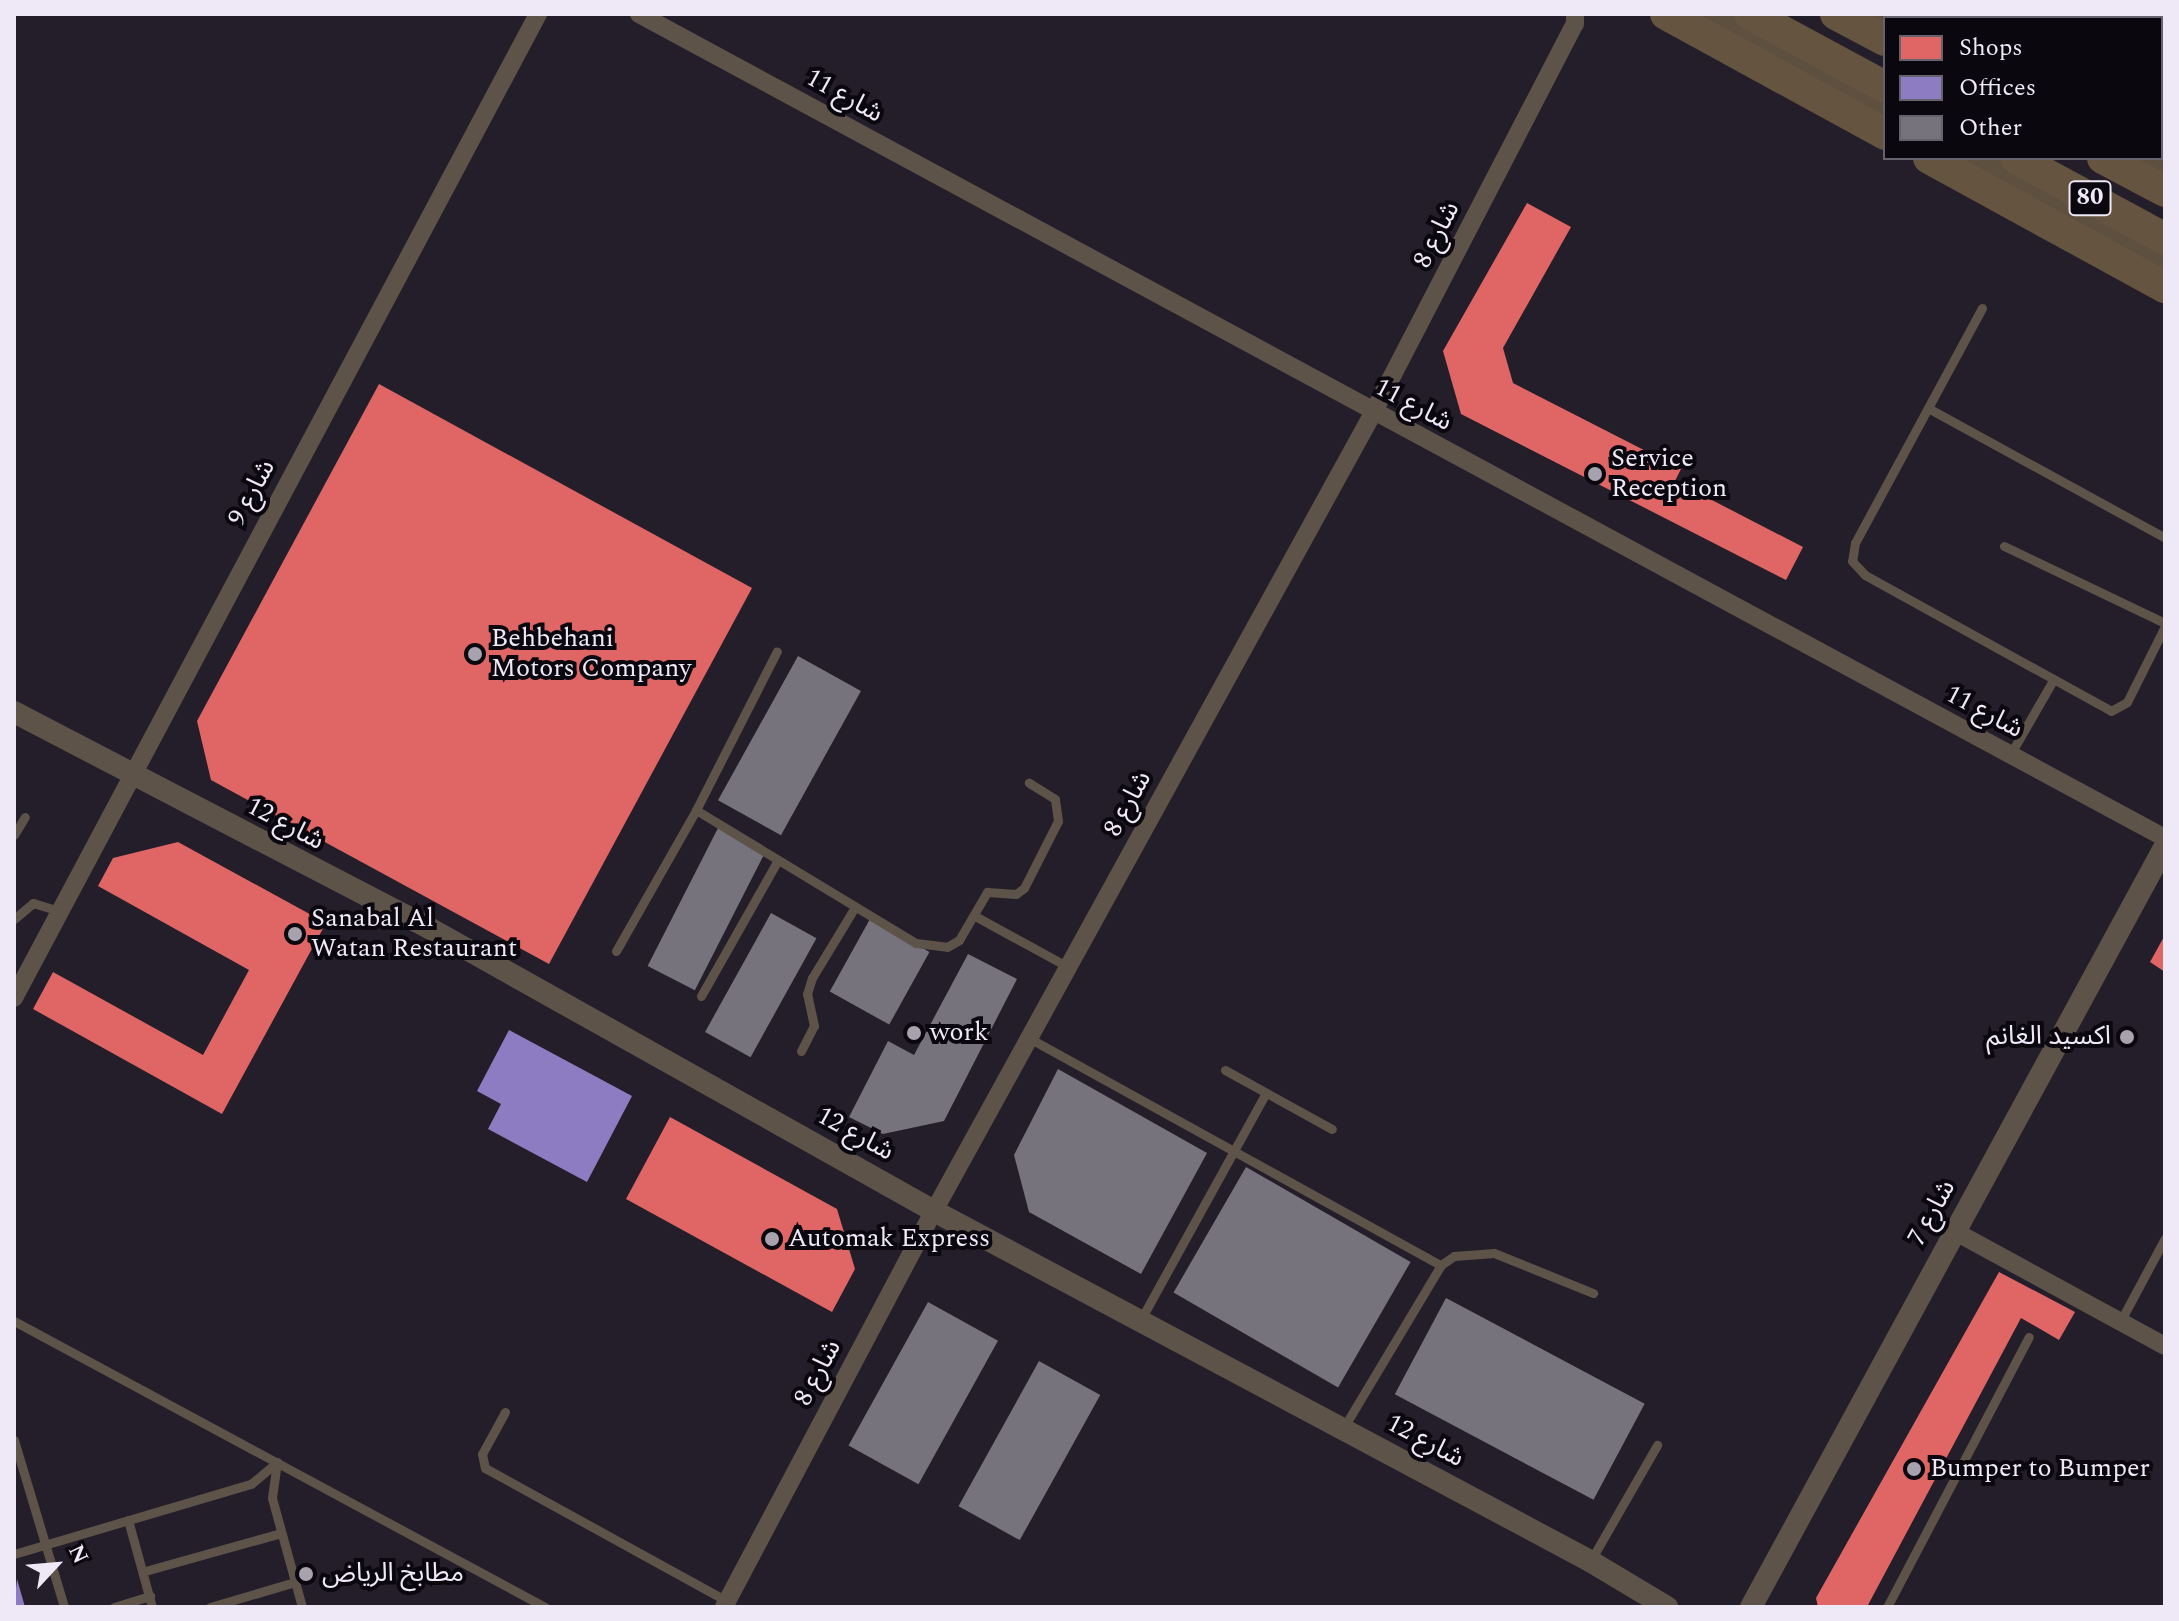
<!DOCTYPE html>
<html>
<head>
<meta charset="utf-8">
<style>
	body { margin:0 }
	#map { position:relative; width:2179px; height:1621px; overflow:hidden; background:#231e29; font-family:Spectral,"Noto Sans Arabic",serif }
	div>[style] { position:absolute }
	[style*='--x'] { left:calc(var(--x)*1px); top:calc(var(--y)*1px); width:calc(var(--w)*1px); rotate:calc(var(--a)*1deg) }
	.built>* { inset:0; background:#281e35 }
	.shops>* { inset:0; background:#e06666 }
	.offices>* { inset:0; background:#8e7cc3 }
	.building>* { inset:0; background:#77737d; transform-origin:0 0 }
	.service>* { height:9px; margin:-4.5px; padding:0 4.5px; transform-origin:4.5px; border-radius:4.5px; background:#5d5348 }
	.minor>* { height:18px; margin:-9px; padding:0 9px; transform-origin:9px; border-radius:9px; background:#5d5348 }
	.tertiary>* { height:22px; margin:-11px; padding:0 11px; transform-origin:11px; border-radius:11px; background:#5d5348 }
	.primary>* { height:28px; margin:-14px; padding:0 14px; transform-origin:14px; border-radius:14px; background:#5e503e }
	.motorway>* { height:32px; margin:-16px; padding:0 16px; transform-origin:16px; border-radius:16px; background:#645440 }
	.dots>* { width:22px; height:22px; translate:-50% -50%; box-sizing:border-box; border:4px solid #0a070f; border-radius:50% }
	span { translate:-50% -50%; white-space:nowrap; text-align:center; line-height:1.15; -webkit-text-stroke:8px #0a070f; paint-order:stroke }
	.shield-label span { padding:2px 6px; background:#0a070f; border:2px solid; border-radius:6px; -webkit-text-stroke-width:0 }
	.shield-label { font-size:24px; color:#efe9f7; font-weight:700 }
	.street-label { font-size:26px; color:#efe9f7 }
	.poi-label { font-size:26px; color:#efe9f7 }
	.left { translate:0 -50%; text-align:left }
	.right { translate:-100% -50%; text-align:right }
	.frame { position:absolute; inset:0; border:16px solid #efe9f7; pointer-events:none }
	.legend { position:absolute; left:1883px; top:16px; width:280px; height:144px; box-sizing:border-box; background:#0a070f; border:2px solid #66616c; margin:0; padding:10px 14px; list-style:none; font-size:24px; color:#efe9f7 }
	.legend li { display:flex; align-items:center; gap:16px; height:40px }
	.legend b { width:40px; border:2px solid #66616c }
	.north { position:absolute; left:16px; top:1525px; width:80px; height:80px; -webkit-text-stroke:6px #0a070f; paint-order:stroke; rotate:64deg; font-size:22px; font-weight:700; line-height:32px; text-align:center; color:#efe9f7 }
	.north::after { content:''; display:block; margin:auto; width:28px; height:36px; background:#efe9f7; clip-path:polygon(50% 0,100% 100%,50% 72%,0 100%) }
</style>
</head>
<body>
<div id="map">
	<div class="built">
		<div style="clip-path:polygon(2025px 14px,2165px 14px,2165px 90px,2161px 18px)"></div>
	</div>
	<div class="shops">
		<div style="clip-path:polygon(2104px 14px,2165px 14px,2165px 88px,2161px 18px,2101px 18px)"></div>
		<div style="clip-path:polygon(1527px 203px,1571px 227px,1503px 348px,1513px 383px,1681px 469px,1675px 481px,1803px 547px,1786px 580px,1461px 414px,1443px 351px)"></div>
		<div style="clip-path:polygon(379px 384px,752px 588px,549px 964px,211px 780px,197px 721px)"></div>
		<div style="clip-path:polygon(178px 842px,326px 923px,222px 1114px,33px 1009px,53px 972px,203px 1055px,249px 970px,98px 886px,113px 858px)"></div>
		<div style="clip-path:polygon(2165px 935px,2165px 972px,2150px 962px)"></div>
		<div style="clip-path:polygon(670px 1117px,837px 1209px,855px 1269px,832px 1312px,626px 1199px)"></div>
		<div style="clip-path:polygon(1999px 1272px,2075px 1312px,2059px 1340px,2021px 1318px,1868px 1605px,1871px 1607px,1818px 1607px,1816px 1598px)"></div>
	</div>
	<div class="offices">
		<div style="clip-path:polygon(509px 1030px,632px 1096px,587px 1182px,488px 1129px,501px 1104px,477px 1091px)"></div>
		<div style="clip-path:polygon(17px 1579px,25px 1607px,14px 1607px)"></div>
	</div>
	<div class="building">
		<div style="left:798px;top:656px;width:72px;height:165px;rotate:29deg"></div>
		<div style="left:718px;top:828px;width:53px;height:155px;rotate:27deg"></div>
		<div style="left:771px;top:913px;width:52px;height:136px;rotate:29deg"></div>
		<div style="left:870px;top:919px;width:68px;height:83px;rotate:29deg"></div>
		<div style="clip-path:polygon(968px 954px,1017px 979px,944px 1121px,883px 1134px,849px 1117px,888px 1041px,914px 1055px)"></div>
		<div style="clip-path:polygon(1058px 1069px,1207px 1153px,1141px 1274px,1029px 1212px,1014px 1155px)"></div>
		<div style="left:1246px;top:1167px;width:190px;height:145px;rotate:30deg"></div>
		<div style="left:1446px;top:1298px;width:225px;height:109px;rotate:28deg"></div>
		<div style="left:928px;top:1302px;width:80px;height:164px;rotate:29deg"></div>
		<div style="left:1039px;top:1361px;width:70px;height:166px;rotate:29deg"></div>
	</div>
	<div class="service">
		<div style="--x:1987;--y:14;--w:9;--a:27"></div>
		<div style="--x:2161;--y:106;--w:4;--a:27"></div>
		<div style="--x:1982;--y:308;--w:267;--a:118.4"></div>
		<div style="--x:1855;--y:543;--w:18;--a:99"></div>
		<div style="--x:1852;--y:561;--w:19;--a:47"></div>
		<div style="--x:1865;--y:575;--w:281;--a:28.9"></div>
		<div style="--x:2111;--y:711;--w:18;--a:-29"></div>
		<div style="--x:2127;--y:702;--w:85;--a:-63.4"></div>
		<div style="--x:1928;--y:408;--w:270;--a:28.7"></div>
		<div style="--x:2004;--y:546;--w:178;--a:25.6"></div>
		<div style="--x:2010;--y:755;--w:84;--a:-60.1"></div>
		<div style="--x:696;--y:810;--w:257;--a:31.2"></div>
		<div style="--x:916;--y:943;--w:31;--a:7"></div>
		<div style="--x:947;--y:947;--w:14;--a:-30"></div>
		<div style="--x:959;--y:940;--w:56;--a:-59.7"></div>
		<div style="--x:987;--y:892;--w:29;--a:4"></div>
		<div style="--x:1016;--y:894;--w:10;--a:-37"></div>
		<div style="--x:1024;--y:888;--w:75;--a:-63.1"></div>
		<div style="--x:1058;--y:821;--w:22;--a:-98"></div>
		<div style="--x:1055;--y:799;--w:31;--a:-148"></div>
		<div style="--x:14;--y:835;--w:21;--a:-59"></div>
		<div style="--x:975;--y:916;--w:106;--a:28.7"></div>
		<div style="--x:14;--y:919;--w:25;--a:-40"></div>
		<div style="--x:33;--y:903;--w:30;--a:17"></div>
		<div style="--x:616;--y:951;--w:162;--a:-60.4"></div>
		<div style="--x:696;--y:810;--w:178;--a:-63"></div>
		<div style="--x:701;--y:996;--w:156;--a:-60.5"></div>
		<div style="--x:1029;--y:1038;--w:470;--a:28.9"></div>
		<div style="--x:801;--y:1051;--w:28;--a:-63"></div>
		<div style="--x:814;--y:1026;--w:33;--a:-102"></div>
		<div style="--x:807;--y:994;--w:17;--a:-73"></div>
		<div style="--x:812;--y:978;--w:83;--a:-58.8"></div>
		<div style="--x:1225;--y:1070;--w:122;--a:28.9"></div>
		<div style="--x:14;--y:1321;--w:603;--a:28.31"></div>
		<div style="--x:1140;--y:1321;--w:260;--a:-61.1"></div>
		<div style="--x:2120;--y:1322;--w:95;--a:-61.8"></div>
		<div style="--x:505;--y:1412;--w:48;--a:118.7"></div>
		<div style="--x:482;--y:1454;--w:14;--a:78"></div>
		<div style="--x:485;--y:1468;--w:276;--a:28.8"></div>
		<div style="--x:1344;--y:1427;--w:189;--a:-59.1"></div>
		<div style="--x:1441;--y:1265;--w:16;--a:-35"></div>
		<div style="--x:1454;--y:1256;--w:40;--a:-4.3"></div>
		<div style="--x:1494;--y:1253;--w:107;--a:22"></div>
		<div style="--x:14;--y:1440;--w:174;--a:73.3"></div>
		<div style="--x:277;--y:1462;--w:36;--a:98"></div>
		<div style="--x:272;--y:1498;--w:113;--a:74.6"></div>
		<div style="--x:128;--y:1520;--w:90;--a:74.6"></div>
		<div style="--x:14;--y:1554;--w:247;--a:-16.5"></div>
		<div style="--x:251;--y:1484;--w:34;--a:-40"></div>
		<div style="--x:1591;--y:1560;--w:133;--a:-60.1"></div>
		<div style="--x:145;--y:1571;--w:141;--a:-15.6"></div>
		<div style="--x:114;--y:1607;--w:38;--a:-17"></div>
		<div style="--x:210;--y:1607;--w:89;--a:-16.4"></div>
		<div style="--x:1887;--y:1607;--w:305;--a:-62.3"></div>
	</div>
	<div class="minor">
		<div style="--x:639;--y:14;--w:1734;--a:28.37"></div>
		<div style="--x:14;--y:998;--w:1115;--a:-61.96"></div>
		<div style="--x:1954;--y:1231;--w:240;--a:28.6"></div>
		<div style="--x:724;--y:1607;--w:448;--a:-62.1"></div>
		<div style="--x:934;--y:1211;--w:911;--a:-61.18"></div>
		<div style="--x:1373;--y:413;--w:438;--a:-62.6"></div>
		<div style="--x:1575;--y:24;--w:10;--a:-90"></div>
	</div>
	<div class="tertiary">
		<div style="--x:14;--y:712;--w:468;--a:27.5"></div>
		<div style="--x:429;--y:928;--w:579;--a:29.27"></div>
		<div style="--x:934;--y:1211;--w:744;--a:28.08"></div>
		<div style="--x:1590;--y:1561;--w:90;--a:30.9"></div>
		<div style="--x:1751;--y:1607;--w:866;--a:-61.45"></div>
	</div>
	<div class="primary">
		<div style="--x:1708;--y:14;--w:201;--a:28.5"></div>
		<div style="--x:1883;--y:14;--w:8;--a:30"></div>
		<div style="--x:1974;--y:158;--w:217;--a:28.3"></div>
		<div style="--x:2149;--y:158;--w:18;--a:29"></div>
	</div>
	<div class="motorway">
		<div style="--x:1666;--y:14;--w:250;--a:28.7"></div>
		<div style="--x:1750;--y:14;--w:153;--a:28.4"></div>
		<div style="--x:1836;--y:14;--w:55;--a:28"></div>
		<div style="--x:1929;--y:158;--w:269;--a:28.7"></div>
		<div style="--x:2016;--y:158;--w:170;--a:28.5"></div>
		<div style="--x:2103;--y:158;--w:70;--a:28"></div>
	</div>
	<div class="dots">
		<div style="left:1595px;top:474px;background:#a8a2af"></div>
		<div style="left:475px;top:654px;background:#a8a2af"></div>
		<div style="left:295px;top:934px;background:#a8a2af"></div>
		<div style="left:914px;top:1033px;background:#a8a2af"></div>
		<div style="left:2127px;top:1037px;background:#a8a2af"></div>
		<div style="left:772px;top:1239px;background:#a8a2af"></div>
		<div style="left:1914px;top:1469px;background:#a8a2af"></div>
		<div style="left:306px;top:1574px;background:#a8a2af"></div>
	</div>
	<div class="shield-label">
		<span style="left:2090px;top:198px">80</span>
	</div>
	<div class="street-label">
		<span style="left:844px;top:96px;rotate:29deg">شارع 11</span>
		<span style="left:1437px;top:235px;rotate:-63deg">شارع 8</span>
		<span style="left:1413px;top:405px;rotate:28deg">شارع 11</span>
		<span style="left:252px;top:493px;rotate:-62deg">شارع 9</span>
		<span style="left:1984px;top:712px;rotate:28deg">شارع 11</span>
		<span style="left:1128px;top:804px;rotate:-61deg">شارع 8</span>
		<span style="left:285px;top:824px;rotate:28deg">شارع 12</span>
		<span style="left:855px;top:1134px;rotate:29deg">شارع 12</span>
		<span style="left:1932px;top:1213px;rotate:-61deg">شارع 7</span>
		<span style="left:818px;top:1373px;rotate:-62deg">شارع 8</span>
		<span style="left:1425px;top:1441px;rotate:28deg">شارع 12</span>
	</div>
	<div class="poi-label">
		<span class="left" style="left:1611px;top:474px">Service<br>Reception</span>
		<span class="left" style="left:491px;top:654px">Behbehani<br>Motors Company</span>
		<span class="left" style="left:311px;top:934px">Sanabal Al<br>Watan Restaurant</span>
		<span class="left" style="left:930px;top:1033px">work</span>
		<span class="right" style="left:2111px;top:1037px">اكسيد الغانم</span>
		<span class="left" style="left:788px;top:1239px">Automak Express</span>
		<span class="left" style="left:1930px;top:1469px">Bumper to Bumper</span>
		<span class="left" style="left:322px;top:1574px">مطابخ الرياض</span>
	</div>
	<div class="frame"></div>
	<ul class="legend">
	<li><b style="height:22px;background:#e06666"></b>Shops</li>
	<li><b style="height:22px;background:#8e7cc3"></b>Offices</li>
	<li><b style="height:22px;background:#77737d"></b>Other</li>
	</ul>
	<div class="north">N</div>
</div>
</body>
</html>
